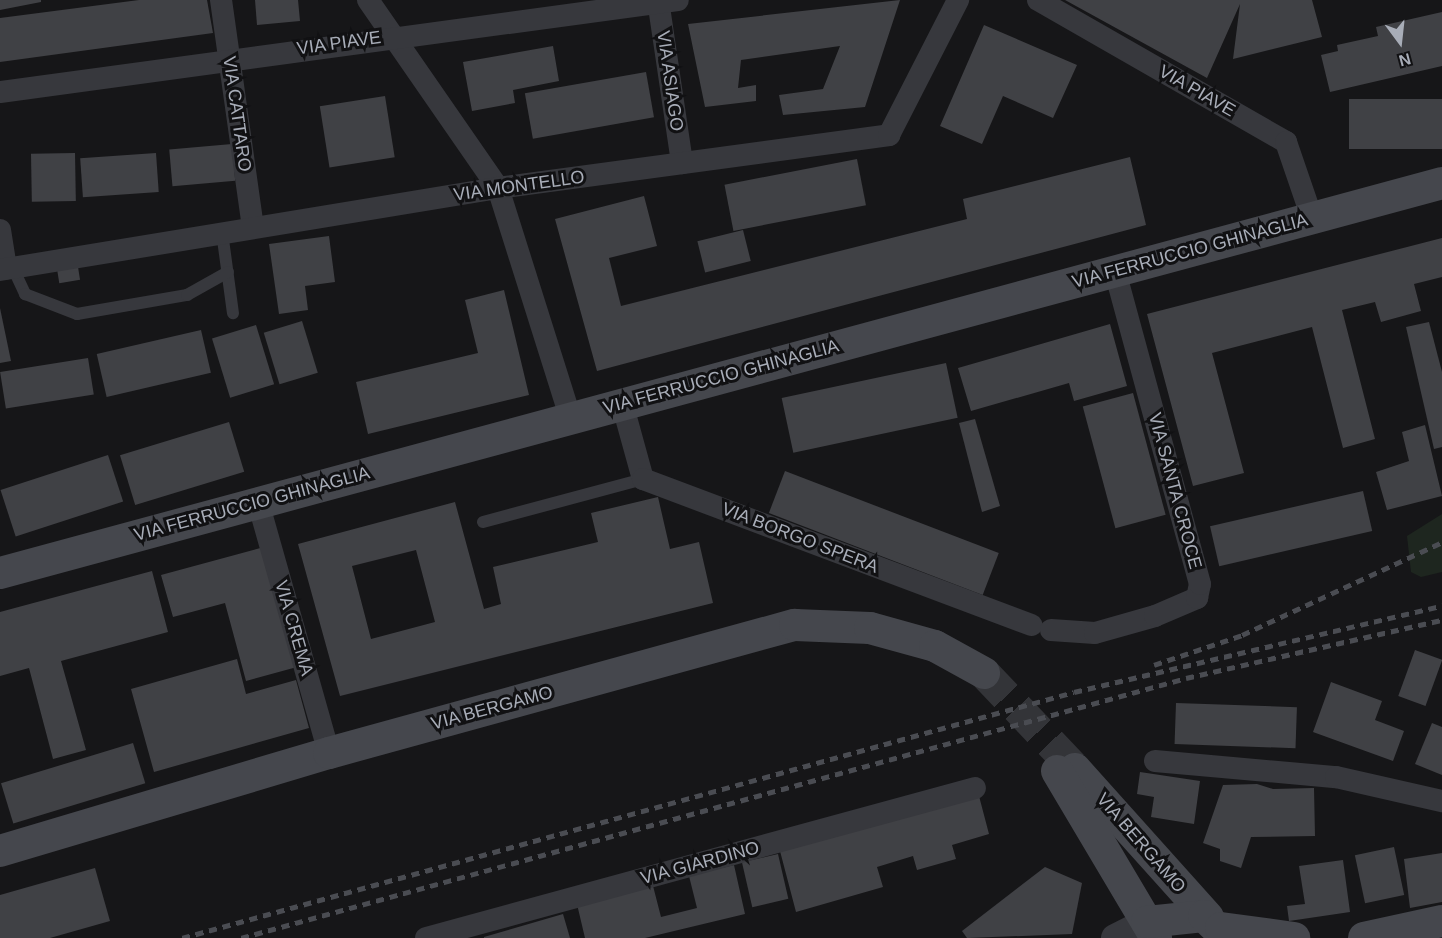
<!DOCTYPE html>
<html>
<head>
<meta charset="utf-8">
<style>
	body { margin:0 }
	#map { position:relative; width:1442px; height:938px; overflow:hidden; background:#161618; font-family:Arial,sans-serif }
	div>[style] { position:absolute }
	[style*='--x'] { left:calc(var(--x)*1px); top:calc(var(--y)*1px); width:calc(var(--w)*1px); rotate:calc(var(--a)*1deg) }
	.green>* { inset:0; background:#1e261f }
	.building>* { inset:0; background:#404145; transform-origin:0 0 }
	.secondary-tunnel>* { height:32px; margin-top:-16px; transform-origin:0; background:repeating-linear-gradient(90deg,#333438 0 32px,transparent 0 48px) }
	.service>* { height:12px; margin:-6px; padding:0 6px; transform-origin:6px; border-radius:6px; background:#37383d }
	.minor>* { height:22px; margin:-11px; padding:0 11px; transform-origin:11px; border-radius:11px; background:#37383d }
	.tertiary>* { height:28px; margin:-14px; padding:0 14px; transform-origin:14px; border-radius:14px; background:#37383d }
	.secondary>* { height:32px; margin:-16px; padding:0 16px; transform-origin:16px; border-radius:16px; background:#45474d }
	.rail>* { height:4.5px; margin-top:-2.25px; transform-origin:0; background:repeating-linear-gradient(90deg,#4a4c52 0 8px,transparent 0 14px) }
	span { translate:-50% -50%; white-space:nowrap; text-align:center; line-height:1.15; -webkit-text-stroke:6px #111113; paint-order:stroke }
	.street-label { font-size:18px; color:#a8adb8 }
	.north { position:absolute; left:1370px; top:12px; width:60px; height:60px; -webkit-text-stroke:4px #111113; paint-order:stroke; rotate:165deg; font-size:16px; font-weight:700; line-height:24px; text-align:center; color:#a8adb8 }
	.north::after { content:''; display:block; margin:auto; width:21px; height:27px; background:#a8adb8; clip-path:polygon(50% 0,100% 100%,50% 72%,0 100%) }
</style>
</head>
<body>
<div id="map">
	<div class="green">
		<div style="clip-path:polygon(1442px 514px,1442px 572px,1421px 577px,1411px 572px,1407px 536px)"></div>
	</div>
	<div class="building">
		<div style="clip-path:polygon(0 0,41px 0,41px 2px,0 10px)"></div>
		<div style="clip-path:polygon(139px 0,207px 0,213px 33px,0 62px,0 18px)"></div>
		<div style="clip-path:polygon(255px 0,298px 0,300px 21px,257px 25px)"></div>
		<div style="clip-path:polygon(900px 0,865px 107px,783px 115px,779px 95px,823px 89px,840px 46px,741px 60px,738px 88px,756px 85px,756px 101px,705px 107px,688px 24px)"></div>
		<div style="clip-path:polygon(1065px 0,1312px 0,1322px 37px,1233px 59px,1240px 4px,1207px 78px)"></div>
		<div style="clip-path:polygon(1442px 12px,1442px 66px,1330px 92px,1321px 55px,1338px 51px,1337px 45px,1378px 36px,1376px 27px)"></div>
		<div style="clip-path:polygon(984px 25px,1077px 65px,1053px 118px,1003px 96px,982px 144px,940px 126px)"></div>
		<div style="clip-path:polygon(553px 46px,559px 81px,513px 90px,515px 103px,472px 111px,463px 62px)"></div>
		<div style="left:646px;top:72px;width:46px;height:123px;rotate:80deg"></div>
		<div style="left:385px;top:96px;width:62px;height:66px;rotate:81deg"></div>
		<div style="left:1442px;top:99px;width:50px;height:93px;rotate:90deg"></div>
		<div style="left:232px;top:144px;width:37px;height:63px;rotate:85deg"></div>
		<div style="left:75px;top:153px;width:48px;height:44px;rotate:89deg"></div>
		<div style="left:156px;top:153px;width:39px;height:76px;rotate:86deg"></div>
		<div style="clip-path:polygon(1130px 157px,1146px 225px,597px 371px,555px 219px,644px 196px,657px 246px,609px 258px,621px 306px,967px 219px,963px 199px)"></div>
		<div style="left:857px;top:159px;width:47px;height:135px;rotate:79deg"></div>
		<div style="left:743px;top:230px;width:32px;height:47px;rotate:76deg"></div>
		<div style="clip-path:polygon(329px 236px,335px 282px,305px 286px,308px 310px,279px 314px,269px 244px)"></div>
		<div style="clip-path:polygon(1442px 238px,1442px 277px,1414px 284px,1421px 311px,1381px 322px,1375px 302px,1342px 310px,1375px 439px,1343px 448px,1312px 327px,1212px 353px,1244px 473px,1193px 486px,1147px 314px)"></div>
		<div style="left:78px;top:267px;width:13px;height:21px;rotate:81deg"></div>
		<div style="clip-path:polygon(504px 290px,529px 395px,368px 434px,356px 382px,478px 353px,465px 300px)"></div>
		<div style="clip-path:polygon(0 308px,11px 361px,0 363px)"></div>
		<div style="left:302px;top:321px;width:54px;height:40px;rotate:73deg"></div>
		<div style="clip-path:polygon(1429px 322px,1442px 372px,1442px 447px,1434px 449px,1406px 327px)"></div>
		<div style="clip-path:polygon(1110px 324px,1127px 386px,1074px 401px,1069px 383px,971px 411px,958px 368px)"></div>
		<div style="left:256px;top:325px;width:62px;height:46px;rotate:73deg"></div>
		<div style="left:201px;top:330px;width:44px;height:107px;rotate:77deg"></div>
		<div style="left:88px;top:358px;width:37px;height:89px;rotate:81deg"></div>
		<div style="left:946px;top:363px;width:56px;height:168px;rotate:78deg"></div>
		<div style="left:1133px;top:393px;width:126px;height:52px;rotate:75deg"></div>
		<div style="clip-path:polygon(975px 419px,1000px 506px,982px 512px,959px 423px)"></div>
		<div style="left:229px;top:422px;width:52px;height:114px;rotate:73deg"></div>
		<div style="clip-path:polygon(1425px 425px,1442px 496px,1387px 510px,1376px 472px,1409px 461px,1402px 432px)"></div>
		<div style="left:108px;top:455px;width:49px;height:113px;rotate:72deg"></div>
		<div style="left:785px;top:471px;width:229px;height:45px;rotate:21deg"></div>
		<div style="left:1363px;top:491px;width:41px;height:157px;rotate:77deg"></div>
		<div style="clip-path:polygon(evenodd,658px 497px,670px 549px,699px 542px,713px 603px,340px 696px,298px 544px,455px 502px,484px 609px,501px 604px,493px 567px,598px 542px,591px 513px,658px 497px,416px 550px,435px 622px,371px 639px,352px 566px,416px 550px)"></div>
		<div style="clip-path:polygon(264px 547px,297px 667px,246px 681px,225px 603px,173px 617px,161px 575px)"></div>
		<div style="clip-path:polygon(152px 571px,168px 632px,61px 661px,86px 750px,53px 759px,29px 668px,0 676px,0 612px)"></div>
		<div style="left:1415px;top:650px;width:29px;height:49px;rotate:20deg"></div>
		<div style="clip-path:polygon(237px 659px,246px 694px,296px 680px,309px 728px,154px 772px,131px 689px)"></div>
		<div style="clip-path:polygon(1331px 682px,1382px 701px,1375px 720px,1404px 731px,1393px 761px,1313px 732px)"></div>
		<div style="left:1176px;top:703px;width:121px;height:41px;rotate:2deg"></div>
		<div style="clip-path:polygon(1432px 723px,1442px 727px,1442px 775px,1415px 764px)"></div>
		<div style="left:133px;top:743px;width:42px;height:138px;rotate:73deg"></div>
		<div style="clip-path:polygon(1140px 772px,1200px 781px,1194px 824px,1151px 817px,1154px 797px,1137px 794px)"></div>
		<div style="clip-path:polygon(1257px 784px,1273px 789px,1314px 788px,1315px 836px,1251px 837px,1241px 868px,1220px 861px,1220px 849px,1203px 843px,1223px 785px)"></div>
		<div style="clip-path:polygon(979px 796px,989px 834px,952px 845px,956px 859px,917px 870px,913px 856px,877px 867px,883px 887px,796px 912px,780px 851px)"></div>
		<div style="left:1394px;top:847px;width:49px;height:40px;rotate:78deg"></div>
		<div style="clip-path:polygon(1442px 853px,1442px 902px,1410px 908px,1404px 859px)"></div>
		<div style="left:778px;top:854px;width:46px;height:37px;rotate:77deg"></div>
		<div style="clip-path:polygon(1343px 860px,1350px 912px,1289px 921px,1287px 906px,1305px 904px,1299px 866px)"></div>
		<div style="clip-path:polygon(734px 865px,745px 914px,645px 938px,585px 938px,576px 900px,652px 882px,661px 917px,697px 908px,689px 876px)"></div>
		<div style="clip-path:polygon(1045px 867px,1082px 883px,1072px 934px,967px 938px,962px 931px)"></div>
		<div style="clip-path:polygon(95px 868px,110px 921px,50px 938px,0 938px,0 895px)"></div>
		<div style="clip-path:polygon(563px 914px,570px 938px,484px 938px,484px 937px)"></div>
	</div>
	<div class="secondary-tunnel">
		<div style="--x:984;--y:673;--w:132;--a:46.5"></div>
	</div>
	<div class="service">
		<div style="--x:222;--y:232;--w:82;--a:82.3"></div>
		<div style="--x:13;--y:268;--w:29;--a:65"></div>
		<div style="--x:25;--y:294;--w:56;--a:21"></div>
		<div style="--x:77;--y:314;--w:112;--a:-9.8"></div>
		<div style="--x:187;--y:295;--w:47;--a:-29.3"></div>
		<div style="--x:483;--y:522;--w:166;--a:-15"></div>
	</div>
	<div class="minor">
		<div style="--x:221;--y:0;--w:229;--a:82"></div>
		<div style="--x:368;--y:0;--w:229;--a:55.3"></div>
		<div style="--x:498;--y:188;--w:240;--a:72.5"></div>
		<div style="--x:658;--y:0;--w:165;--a:81.6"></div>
		<div style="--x:1038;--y:0;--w:286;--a:29.8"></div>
		<div style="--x:1286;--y:142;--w:80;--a:71.1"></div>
		<div style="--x:0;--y:92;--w:684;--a:-7.73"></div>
		<div style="--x:0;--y:230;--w:39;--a:81"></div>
		<div style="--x:0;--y:270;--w:505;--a:-9.35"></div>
		<div style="--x:498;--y:188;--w:395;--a:-7.7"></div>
		<div style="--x:889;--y:135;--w:152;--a:-62.9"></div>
		<div style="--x:622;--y:403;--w:79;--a:74.6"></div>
		<div style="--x:643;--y:479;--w:415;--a:20.6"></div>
		<div style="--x:258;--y:502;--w:261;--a:74.2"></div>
		<div style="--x:1051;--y:630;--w:44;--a:3.9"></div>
		<div style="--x:1095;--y:633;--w:62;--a:-15.8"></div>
		<div style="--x:1155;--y:616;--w:46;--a:-23.2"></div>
		<div style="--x:1197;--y:598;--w:14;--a:-78"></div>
		<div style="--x:1200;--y:584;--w:324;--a:-105.2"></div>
		<div style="--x:1155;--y:761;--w:182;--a:5.1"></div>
		<div style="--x:1336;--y:777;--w:109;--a:12.8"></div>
		<div style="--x:426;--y:938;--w:569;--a:-15.28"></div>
	</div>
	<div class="tertiary">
		<div style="--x:1115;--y:938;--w:36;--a:-27"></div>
	</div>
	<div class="secondary">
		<div style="--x:0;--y:573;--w:1494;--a:-15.13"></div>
		<div style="--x:1075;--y:769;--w:199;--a:48.1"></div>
		<div style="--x:1057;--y:771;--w:194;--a:59.3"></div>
		<div style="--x:0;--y:851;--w:343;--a:-16.6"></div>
		<div style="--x:329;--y:753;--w:483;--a:-15.4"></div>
		<div style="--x:795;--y:625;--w:75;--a:2.3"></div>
		<div style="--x:870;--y:628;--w:67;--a:15.5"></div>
		<div style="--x:935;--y:646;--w:56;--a:28.9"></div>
		<div style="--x:1147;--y:922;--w:57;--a:-6"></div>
		<div style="--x:1204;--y:916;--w:32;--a:44"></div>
		<div style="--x:1221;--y:928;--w:74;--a:7.8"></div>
		<div style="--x:1364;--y:938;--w:80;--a:-12.3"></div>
	</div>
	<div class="rail">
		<div style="--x:1154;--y:665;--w:93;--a:-18.8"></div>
		<div style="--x:1242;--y:635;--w:221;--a:-24.9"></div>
		<div style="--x:182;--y:938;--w:925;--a:-15.42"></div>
		<div style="--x:1074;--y:692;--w:378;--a:-13.2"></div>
		<div style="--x:241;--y:938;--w:980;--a:-15.38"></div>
		<div style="--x:1186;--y:678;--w:262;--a:-12.8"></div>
	</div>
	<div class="street-label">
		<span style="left:339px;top:43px;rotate:-8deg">VIA PIAVE</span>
		<span style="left:670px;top:81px;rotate:82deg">VIA ASIAGO</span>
		<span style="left:1197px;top:91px;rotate:30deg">VIA PIAVE</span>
		<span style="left:237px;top:114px;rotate:82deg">VIA CATTARO</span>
		<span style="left:519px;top:186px;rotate:-8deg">VIA MONTELLO</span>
		<span style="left:1190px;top:251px;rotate:-15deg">VIA FERRUCCIO GHINAGLIA</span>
		<span style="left:721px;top:377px;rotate:-15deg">VIA FERRUCCIO GHINAGLIA</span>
		<span style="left:1175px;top:491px;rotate:75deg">VIA SANTA CROCE</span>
		<span style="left:252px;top:504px;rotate:-15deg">VIA FERRUCCIO GHINAGLIA</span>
		<span style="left:800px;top:538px;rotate:21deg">VIA BORGO SPERA</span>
		<span style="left:294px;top:628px;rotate:74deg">VIA CREMA</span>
		<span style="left:492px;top:708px;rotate:-15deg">VIA BERGAMO</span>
		<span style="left:1141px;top:843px;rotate:49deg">VIA BERGAMO</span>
		<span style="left:700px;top:863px;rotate:-15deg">VIA GIARDINO</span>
	</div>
	<div class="north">N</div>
</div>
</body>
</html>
